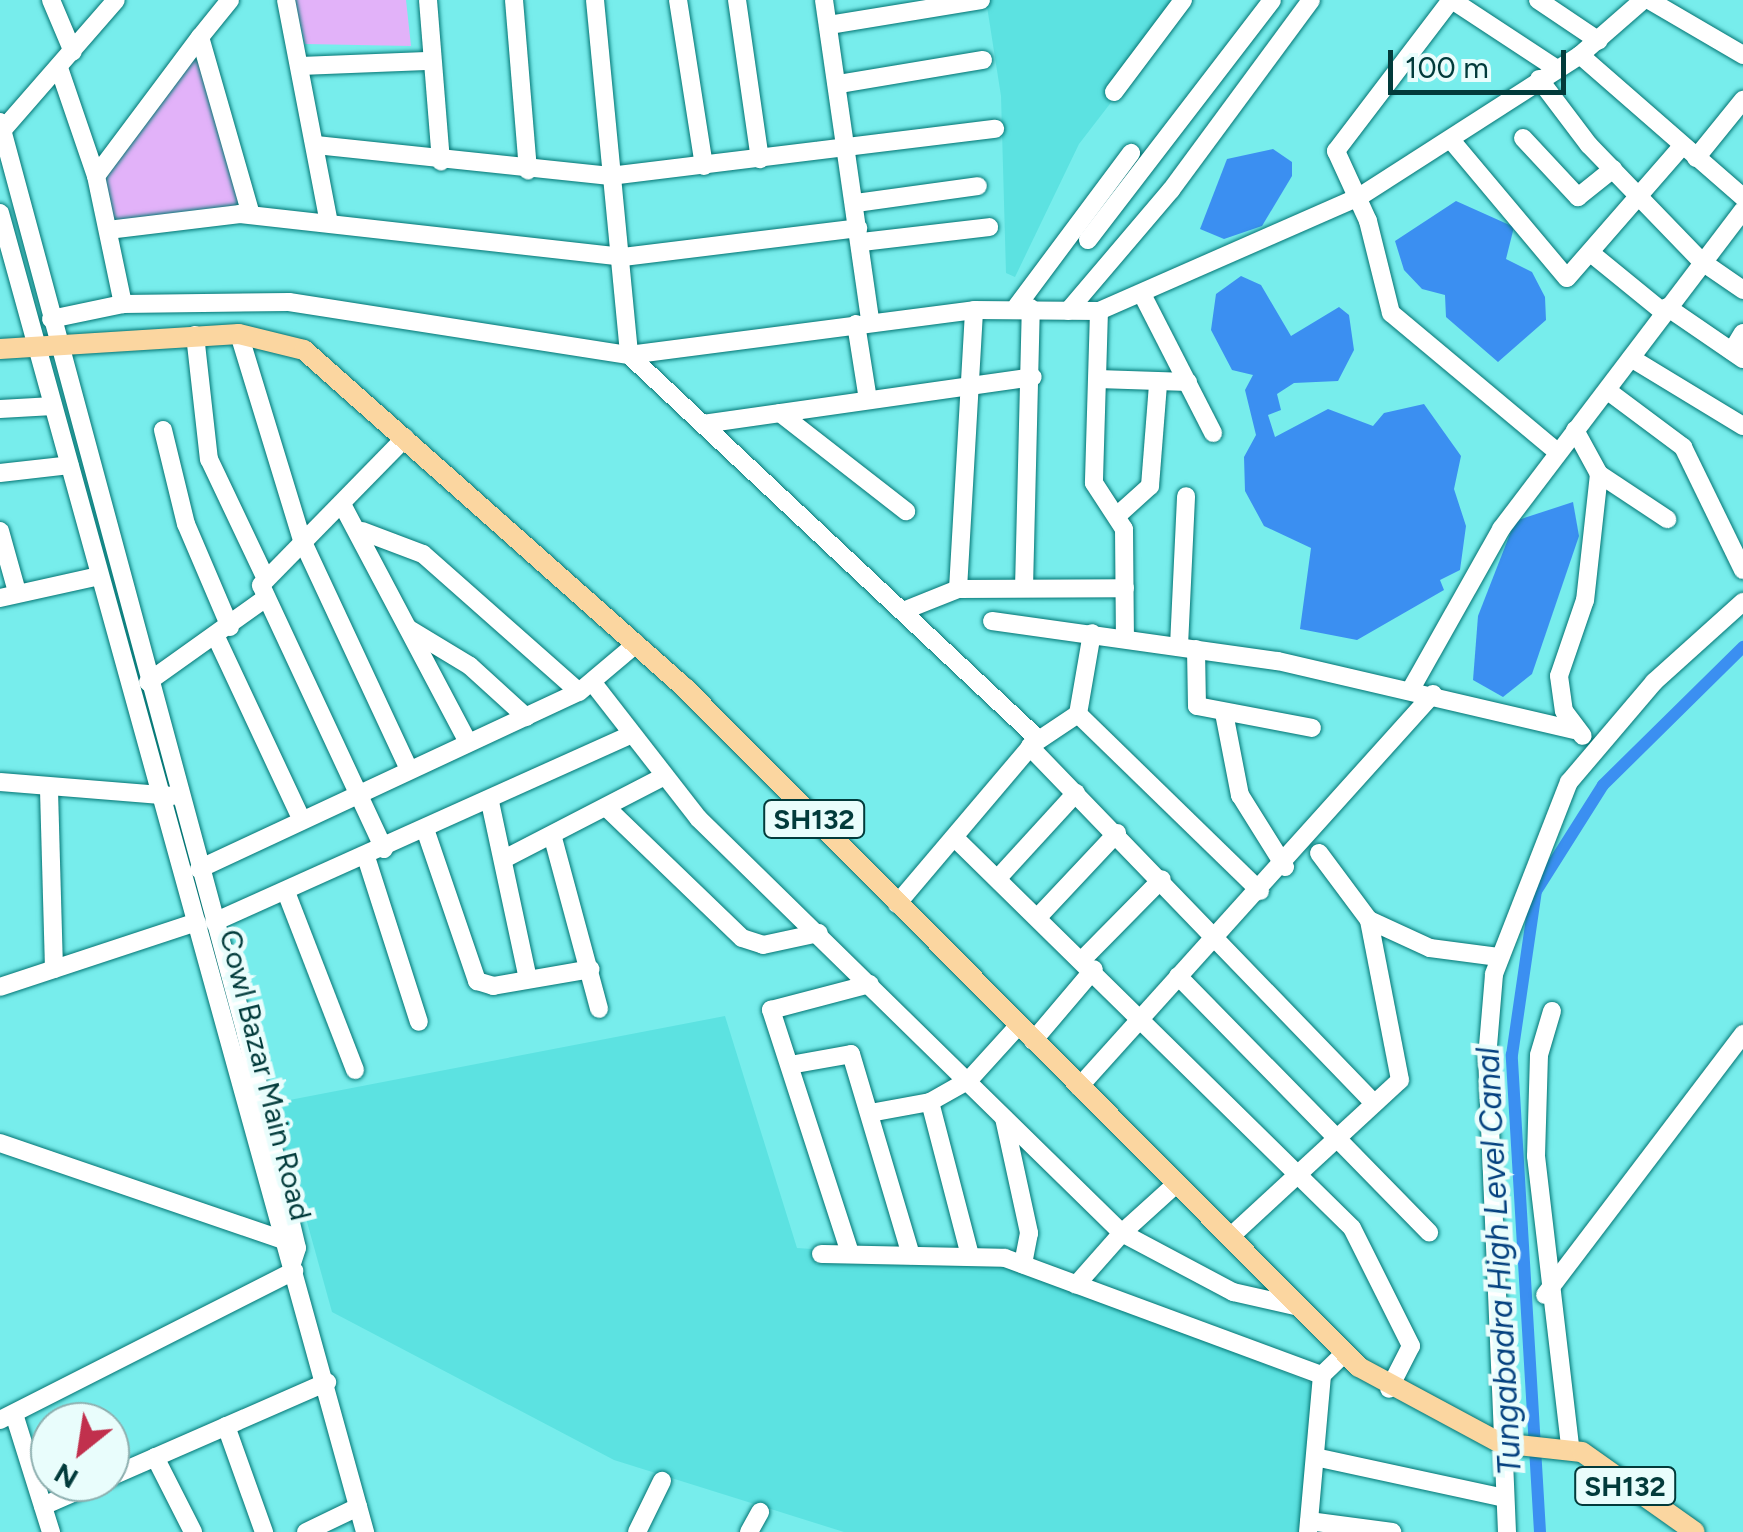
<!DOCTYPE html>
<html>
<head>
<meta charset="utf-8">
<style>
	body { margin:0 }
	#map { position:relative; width:1743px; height:1532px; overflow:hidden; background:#77edec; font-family:Figtree,sans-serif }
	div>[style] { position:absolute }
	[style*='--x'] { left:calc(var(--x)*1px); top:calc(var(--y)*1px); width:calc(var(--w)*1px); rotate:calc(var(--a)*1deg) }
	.built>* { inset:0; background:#5ce2e1 }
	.green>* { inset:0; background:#e2b2f9 }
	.water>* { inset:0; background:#3b8ff1 }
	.canal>* { height:12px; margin:-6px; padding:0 6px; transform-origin:6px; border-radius:6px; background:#3b8ff1 }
	.roads { filter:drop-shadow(0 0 2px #037473) drop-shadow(0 0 2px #037473) }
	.minor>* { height:18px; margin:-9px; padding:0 9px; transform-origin:9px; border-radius:9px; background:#fff }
	.major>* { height:20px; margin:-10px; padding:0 10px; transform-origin:10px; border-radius:10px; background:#fbd6a0 }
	span { translate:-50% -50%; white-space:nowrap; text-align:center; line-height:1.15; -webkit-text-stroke:9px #e9fdfc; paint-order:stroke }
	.shield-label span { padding:2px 8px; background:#e9fdfc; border:2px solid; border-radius:8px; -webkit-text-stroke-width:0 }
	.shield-label { font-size:28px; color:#023b3b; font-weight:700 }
	.street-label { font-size:30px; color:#023b3b }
	.water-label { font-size:32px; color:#04417f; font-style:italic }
	.north { position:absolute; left:30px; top:1402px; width:100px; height:100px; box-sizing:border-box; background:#e9fdfc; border:2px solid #8dafaf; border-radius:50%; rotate:210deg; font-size:28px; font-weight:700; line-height:40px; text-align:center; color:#023b3b }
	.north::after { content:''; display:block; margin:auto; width:35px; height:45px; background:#c1304d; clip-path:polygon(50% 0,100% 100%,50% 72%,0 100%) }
	.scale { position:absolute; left:1388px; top:50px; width:178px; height:45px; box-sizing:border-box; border:5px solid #023b3b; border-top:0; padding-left:12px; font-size:30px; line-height:35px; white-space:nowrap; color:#023b3b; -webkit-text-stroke:8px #e9fdfc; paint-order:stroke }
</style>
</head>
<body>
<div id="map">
	<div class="built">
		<div style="clip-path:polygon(986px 0,1190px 0,1079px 144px,1015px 277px,1006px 273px,1001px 96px)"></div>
		<div style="clip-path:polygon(725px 1016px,797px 1248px,812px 1249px,816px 1264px,1020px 1267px,1316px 1385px,1303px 1532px,844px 1532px,614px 1460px,332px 1312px,274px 1103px)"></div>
	</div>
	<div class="green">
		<div style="clip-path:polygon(294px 0,406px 0,411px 46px,305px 44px)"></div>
		<div style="clip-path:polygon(196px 49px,244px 209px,114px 224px,103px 176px)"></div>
	</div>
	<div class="water">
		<div style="clip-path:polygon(1273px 149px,1292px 162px,1292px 176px,1262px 226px,1224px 239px,1200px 229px,1227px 159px)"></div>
		<div style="clip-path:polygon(1456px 201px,1514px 227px,1506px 259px,1532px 272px,1545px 297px,1546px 320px,1498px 362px,1446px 317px,1445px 295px,1422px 289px,1404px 270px,1395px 241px)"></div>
		<div style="clip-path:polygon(1241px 276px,1261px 285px,1291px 336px,1339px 307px,1349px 315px,1354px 350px,1338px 381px,1294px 383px,1277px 394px,1281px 410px,1268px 415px,1275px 437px,1328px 409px,1373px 426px,1384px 413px,1424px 404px,1461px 456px,1454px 489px,1466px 526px,1460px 570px,1440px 580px,1444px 590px,1357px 640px,1300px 629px,1311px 548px,1264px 526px,1245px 491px,1244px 457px,1256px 435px,1245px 390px,1253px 375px,1232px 370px,1211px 330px,1216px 294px)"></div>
		<div style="clip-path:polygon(1573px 502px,1579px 536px,1532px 674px,1503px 697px,1473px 680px,1478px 616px,1515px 521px)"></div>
	</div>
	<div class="canal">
		<div style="--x:1540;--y:1532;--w:478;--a:-93.4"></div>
		<div style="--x:1512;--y:1055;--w:166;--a:-81.7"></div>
		<div style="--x:1536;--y:891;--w:125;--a:-57.7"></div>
		<div style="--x:1603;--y:785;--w:197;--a:-44.6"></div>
	</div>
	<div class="roads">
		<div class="minor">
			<div style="--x:51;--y:0;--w:56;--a:67.1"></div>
			<div style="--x:230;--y:0;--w:48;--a:129"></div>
			<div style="--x:200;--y:37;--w:185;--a:74"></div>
			<div style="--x:286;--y:0;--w:227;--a:79.1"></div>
			<div style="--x:428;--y:0;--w:162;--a:85.4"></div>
			<div style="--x:514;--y:0;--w:171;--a:85.3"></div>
			<div style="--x:595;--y:0;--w:357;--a:84.5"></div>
			<div style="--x:629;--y:355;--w:561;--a:43.19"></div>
			<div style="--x:678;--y:0;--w:168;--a:81.1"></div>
			<div style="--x:737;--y:0;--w:161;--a:81.8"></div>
			<div style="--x:824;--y:0;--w:324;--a:81.8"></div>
			<div style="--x:1451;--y:0;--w:190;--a:127.3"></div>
			<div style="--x:1336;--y:151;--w:77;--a:65.4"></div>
			<div style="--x:1368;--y:221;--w:95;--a:76"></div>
			<div style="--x:1391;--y:313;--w:217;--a:39.9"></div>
			<div style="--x:1452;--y:0;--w:126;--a:33.3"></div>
			<div style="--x:1538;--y:0;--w:73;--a:33.9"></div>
			<div style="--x:1649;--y:0;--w:109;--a:30.3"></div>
			<div style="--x:829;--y:25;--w:154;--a:-9.3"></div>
			<div style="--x:1580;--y:55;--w:216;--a:41.1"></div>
			<div style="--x:303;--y:66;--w:127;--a:-2.3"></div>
			<div style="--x:59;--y:68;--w:114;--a:71.1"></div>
			<div style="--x:96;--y:176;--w:131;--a:78.1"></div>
			<div style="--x:1539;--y:79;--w:83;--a:52.9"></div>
			<div style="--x:1589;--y:145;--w:161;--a:46"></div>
			<div style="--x:1701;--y:261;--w:51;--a:34.6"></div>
			<div style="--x:839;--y:84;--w:146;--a:-9.5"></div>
			<div style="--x:1114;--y:92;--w:115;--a:-53.1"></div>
			<div style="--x:0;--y:122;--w:945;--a:74.9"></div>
			<div style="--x:246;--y:1034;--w:220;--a:76.6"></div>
			<div style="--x:297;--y:1248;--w:16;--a:108"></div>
			<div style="--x:0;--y:133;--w:176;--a:-48.9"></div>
			<div style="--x:1523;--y:138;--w:81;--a:47"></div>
			<div style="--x:1578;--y:197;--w:45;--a:-38.7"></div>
			<div style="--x:1451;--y:140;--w:180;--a:50"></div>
			<div style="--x:1567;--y:278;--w:175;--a:-48.9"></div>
			<div style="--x:316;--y:145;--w:296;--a:6"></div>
			<div style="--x:610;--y:176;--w:388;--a:-7"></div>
			<div style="--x:1696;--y:158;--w:75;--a:-51"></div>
			<div style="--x:96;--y:176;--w:174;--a:-53.2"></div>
			<div style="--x:856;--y:203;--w:123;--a:-7.9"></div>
			<div style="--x:0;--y:213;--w:1369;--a:74.53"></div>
			<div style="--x:108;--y:230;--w:133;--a:-6.9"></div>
			<div style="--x:240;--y:214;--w:385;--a:6.4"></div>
			<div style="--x:623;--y:257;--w:237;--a:-7"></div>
			<div style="--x:1088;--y:240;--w:302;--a:-52.5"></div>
			<div style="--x:862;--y:242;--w:128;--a:-6.7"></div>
			<div style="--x:1592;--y:254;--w:92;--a:39.2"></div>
			<div style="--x:1143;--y:296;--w:154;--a:62.9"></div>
			<div style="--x:1017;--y:306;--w:191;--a:-53.3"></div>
			<div style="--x:1667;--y:307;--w:92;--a:34.4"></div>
			<div style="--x:1068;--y:311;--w:159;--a:-49.6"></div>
			<div style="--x:1171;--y:190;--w:236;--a:-53.6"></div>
			<div style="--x:1099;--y:311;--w:172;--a:91.7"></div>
			<div style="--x:1094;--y:483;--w:55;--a:56.9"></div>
			<div style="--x:1124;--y:529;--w:109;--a:89.5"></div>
			<div style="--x:51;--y:319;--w:74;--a:-11.8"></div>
			<div style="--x:123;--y:304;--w:166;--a:-0.7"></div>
			<div style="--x:289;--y:302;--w:344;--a:8.9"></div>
			<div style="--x:629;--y:355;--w:348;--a:-7.4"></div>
			<div style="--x:974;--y:310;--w:125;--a:0.5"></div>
			<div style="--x:1099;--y:311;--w:284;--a:-23.7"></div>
			<div style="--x:1359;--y:197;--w:263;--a:-32.7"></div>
			<div style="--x:1580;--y:55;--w:84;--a:-41.1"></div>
			<div style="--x:856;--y:324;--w:77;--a:81"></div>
			<div style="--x:239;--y:334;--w:215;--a:73"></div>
			<div style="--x:302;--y:540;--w:251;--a:65"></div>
			<div style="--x:195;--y:335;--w:125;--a:83.6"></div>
			<div style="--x:209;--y:459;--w:128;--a:64.6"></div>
			<div style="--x:1732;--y:351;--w:21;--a:-59"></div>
			<div style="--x:1631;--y:358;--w:131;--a:31.3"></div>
			<div style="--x:1098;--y:379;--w:90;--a:1.9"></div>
			<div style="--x:1608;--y:391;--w:94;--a:36.7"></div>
			<div style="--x:1683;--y:447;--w:137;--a:64"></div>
			<div style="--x:0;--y:409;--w:53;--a:-3.2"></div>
			<div style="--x:780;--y:413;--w:160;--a:37.9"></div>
			<div style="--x:703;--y:424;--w:333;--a:-8.1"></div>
			<div style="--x:163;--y:430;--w:97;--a:76.3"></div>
			<div style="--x:186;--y:524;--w:112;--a:66.9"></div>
			<div style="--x:1575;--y:430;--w:50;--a:61.4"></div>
			<div style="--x:1599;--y:474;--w:127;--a:96.3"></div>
			<div style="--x:1585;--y:600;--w:80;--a:108.9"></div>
			<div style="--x:1559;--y:676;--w:35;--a:82"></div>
			<div style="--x:1564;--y:711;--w:31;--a:53"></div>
			<div style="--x:0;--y:473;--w:70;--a:-6.5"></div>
			<div style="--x:1599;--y:474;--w:82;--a:33.5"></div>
			<div style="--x:344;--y:508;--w:263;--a:62.1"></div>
			<div style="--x:1119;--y:514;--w:42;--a:-42.1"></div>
			<div style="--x:1150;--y:486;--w:101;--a:-85.5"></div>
			<div style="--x:0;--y:531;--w:63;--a:74.4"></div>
			<div style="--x:362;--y:531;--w:65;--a:20.7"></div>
			<div style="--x:423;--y:554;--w:208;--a:41.5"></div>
			<div style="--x:1024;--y:588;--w:280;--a:-88.6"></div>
			<div style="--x:958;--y:589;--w:279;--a:-86.7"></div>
			<div style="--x:0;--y:598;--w:101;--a:-12.5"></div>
			<div style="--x:903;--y:611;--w:59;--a:-21.8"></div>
			<div style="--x:958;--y:589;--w:167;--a:-0.3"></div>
			<div style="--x:992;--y:621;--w:289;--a:8"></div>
			<div style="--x:1278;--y:661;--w:305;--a:13.1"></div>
			<div style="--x:409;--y:629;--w:71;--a:31.2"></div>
			<div style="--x:470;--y:666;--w:76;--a:42.3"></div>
			<div style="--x:217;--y:639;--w:195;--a:64.9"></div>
			<div style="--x:1179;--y:646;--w:150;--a:-87.3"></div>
			<div style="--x:1196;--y:649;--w:57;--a:89"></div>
			<div style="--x:1197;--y:706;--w:117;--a:10.8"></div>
			<div style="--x:148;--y:682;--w:141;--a:-35.5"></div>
			<div style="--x:593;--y:683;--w:171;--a:52.1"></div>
			<div style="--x:698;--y:818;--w:593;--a:44.39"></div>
			<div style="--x:1122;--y:1233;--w:69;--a:131.5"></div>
			<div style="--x:1411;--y:689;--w:184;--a:-60.6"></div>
			<div style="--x:1501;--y:529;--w:400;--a:-52.8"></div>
			<div style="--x:1224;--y:713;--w:84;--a:79"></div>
			<div style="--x:1240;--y:795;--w:85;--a:58"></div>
			<div style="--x:1078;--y:714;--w:82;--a:-80.2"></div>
			<div style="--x:1030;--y:746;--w:58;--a:-33.7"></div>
			<div style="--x:1078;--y:714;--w:254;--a:44.2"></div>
			<div style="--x:0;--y:782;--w:174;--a:4.6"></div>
			<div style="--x:49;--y:790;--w:179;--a:88.4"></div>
			<div style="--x:490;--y:802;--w:181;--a:77.9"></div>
			<div style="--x:607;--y:808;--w:187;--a:43.9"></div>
			<div style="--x:742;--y:938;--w:22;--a:18"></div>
			<div style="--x:763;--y:945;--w:57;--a:-12.1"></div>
			<div style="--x:425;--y:829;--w:161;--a:71.1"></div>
			<div style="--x:477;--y:981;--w:17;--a:17"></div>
			<div style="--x:493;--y:986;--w:99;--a:-9.8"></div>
			<div style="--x:553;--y:838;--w:177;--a:74.9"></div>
			<div style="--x:956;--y:839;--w:555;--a:44.49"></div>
			<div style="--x:1352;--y:1228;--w:132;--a:63.4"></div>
			<div style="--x:1411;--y:1346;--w:48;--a:117.1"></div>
			<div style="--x:384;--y:849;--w:291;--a:-115"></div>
			<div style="--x:261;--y:585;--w:206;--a:-45.6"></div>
			<div style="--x:1319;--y:853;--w:84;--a:53.3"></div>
			<div style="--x:1369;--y:920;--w:67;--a:24.7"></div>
			<div style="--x:1430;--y:948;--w:69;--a:7.5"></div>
			<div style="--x:366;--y:857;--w:173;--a:72.2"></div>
			<div style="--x:504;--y:859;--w:177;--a:-27.3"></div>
			<div style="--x:199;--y:869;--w:419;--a:-25"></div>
			<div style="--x:579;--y:692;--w:75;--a:-40.1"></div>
			<div style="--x:999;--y:877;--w:114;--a:-47.5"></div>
			<div style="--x:286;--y:892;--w:191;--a:68.8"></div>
			<div style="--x:897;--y:904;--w:206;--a:-49.7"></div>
			<div style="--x:1030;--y:747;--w:495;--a:46"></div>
			<div style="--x:1039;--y:916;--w:114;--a:-46.8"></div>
			<div style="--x:214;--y:922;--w:453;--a:-24.2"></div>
			<div style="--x:1083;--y:959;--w:112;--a:-45.4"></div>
			<div style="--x:1178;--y:976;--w:359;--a:45.6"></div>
			<div style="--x:0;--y:987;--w:207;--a:-18.3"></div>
			<div style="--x:1552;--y:1011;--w:46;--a:106.5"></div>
			<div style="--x:1539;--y:1055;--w:101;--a:91.7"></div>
			<div style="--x:1536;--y:1156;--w:292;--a:83.3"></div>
			<div style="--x:1033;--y:1041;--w:94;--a:-49.7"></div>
			<div style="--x:790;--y:1065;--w:62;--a:-10.2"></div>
			<div style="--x:851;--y:1054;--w:210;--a:73.4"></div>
			<div style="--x:1079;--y:1087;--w:529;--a:-47.99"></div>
			<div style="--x:930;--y:1102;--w:159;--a:75.4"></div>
			<div style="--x:870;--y:1113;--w:61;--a:-10.4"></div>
			<div style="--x:930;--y:1102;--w:45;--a:-29.4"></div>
			<div style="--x:969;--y:1080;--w:73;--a:-47.8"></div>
			<div style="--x:1004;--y:1118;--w:118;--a:77.7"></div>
			<div style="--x:1029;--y:1233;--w:32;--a:101"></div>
			<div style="--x:0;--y:1143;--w:294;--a:18.9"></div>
			<div style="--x:1176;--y:1184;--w:73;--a:137.8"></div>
			<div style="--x:1122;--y:1233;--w:126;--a:28"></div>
			<div style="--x:1233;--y:1292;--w:68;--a:12.8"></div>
			<div style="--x:1230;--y:1237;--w:231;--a:-42.7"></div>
			<div style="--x:1400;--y:1080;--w:163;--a:-101"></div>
			<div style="--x:850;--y:1253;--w:256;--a:-108"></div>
			<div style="--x:771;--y:1010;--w:102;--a:-14.7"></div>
			<div style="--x:821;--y:1254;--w:184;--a:1.2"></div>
			<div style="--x:1005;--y:1258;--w:338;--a:20.3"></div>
			<div style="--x:1545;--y:1295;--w:328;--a:-52.8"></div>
			<div style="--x:14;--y:1414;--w:124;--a:72.6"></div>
			<div style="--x:0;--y:1420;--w:330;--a:-26.9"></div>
			<div style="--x:226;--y:1426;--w:113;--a:70.3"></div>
			<div style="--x:155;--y:1457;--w:84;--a:63.1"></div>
			<div style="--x:1315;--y:1457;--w:194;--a:12.2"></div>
			<div style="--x:110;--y:1477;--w:237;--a:-23.6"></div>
			<div style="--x:43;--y:1506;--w:60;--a:-23.6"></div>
			<div style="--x:1309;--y:1521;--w:84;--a:7.5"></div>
			<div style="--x:306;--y:1532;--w:58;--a:-25.7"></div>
			<div style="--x:637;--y:1532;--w:57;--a:-63.9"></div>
			<div style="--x:749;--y:1532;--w:23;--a:-61"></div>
			<div style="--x:1308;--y:1532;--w:158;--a:-84.9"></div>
			<div style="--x:1322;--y:1375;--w:32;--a:-44"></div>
			<div style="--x:1507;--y:1532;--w:474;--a:-92.4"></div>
			<div style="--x:1487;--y:1058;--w:84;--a:-85.2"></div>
			<div style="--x:1494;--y:974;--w:206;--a:-68.7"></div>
			<div style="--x:1569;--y:782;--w:131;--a:-49.6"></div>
			<div style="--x:1654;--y:682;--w:120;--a:-42"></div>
		</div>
		<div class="major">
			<div style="--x:0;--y:349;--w:239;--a:-3.6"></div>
			<div style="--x:239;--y:334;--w:67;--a:13.8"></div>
			<div style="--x:304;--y:350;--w:509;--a:41.58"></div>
			<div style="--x:685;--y:688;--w:957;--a:45.21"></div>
			<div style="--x:1359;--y:1367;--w:160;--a:28.3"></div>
			<div style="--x:1500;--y:1443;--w:82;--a:6.3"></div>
			<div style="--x:1582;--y:1452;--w:138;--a:35.3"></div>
		</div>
	</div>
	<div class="shield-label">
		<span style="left:814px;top:819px">SH132</span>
		<span style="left:1625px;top:1486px">SH132</span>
	</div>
	<div class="street-label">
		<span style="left:265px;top:1075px;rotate:76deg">Cowl Bazar Main Road</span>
	</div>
	<div class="water-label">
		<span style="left:1499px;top:1261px;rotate:-93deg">Tungabadra High Level Canal</span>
	</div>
	<div class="north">N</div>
	<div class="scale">100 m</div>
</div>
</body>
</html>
